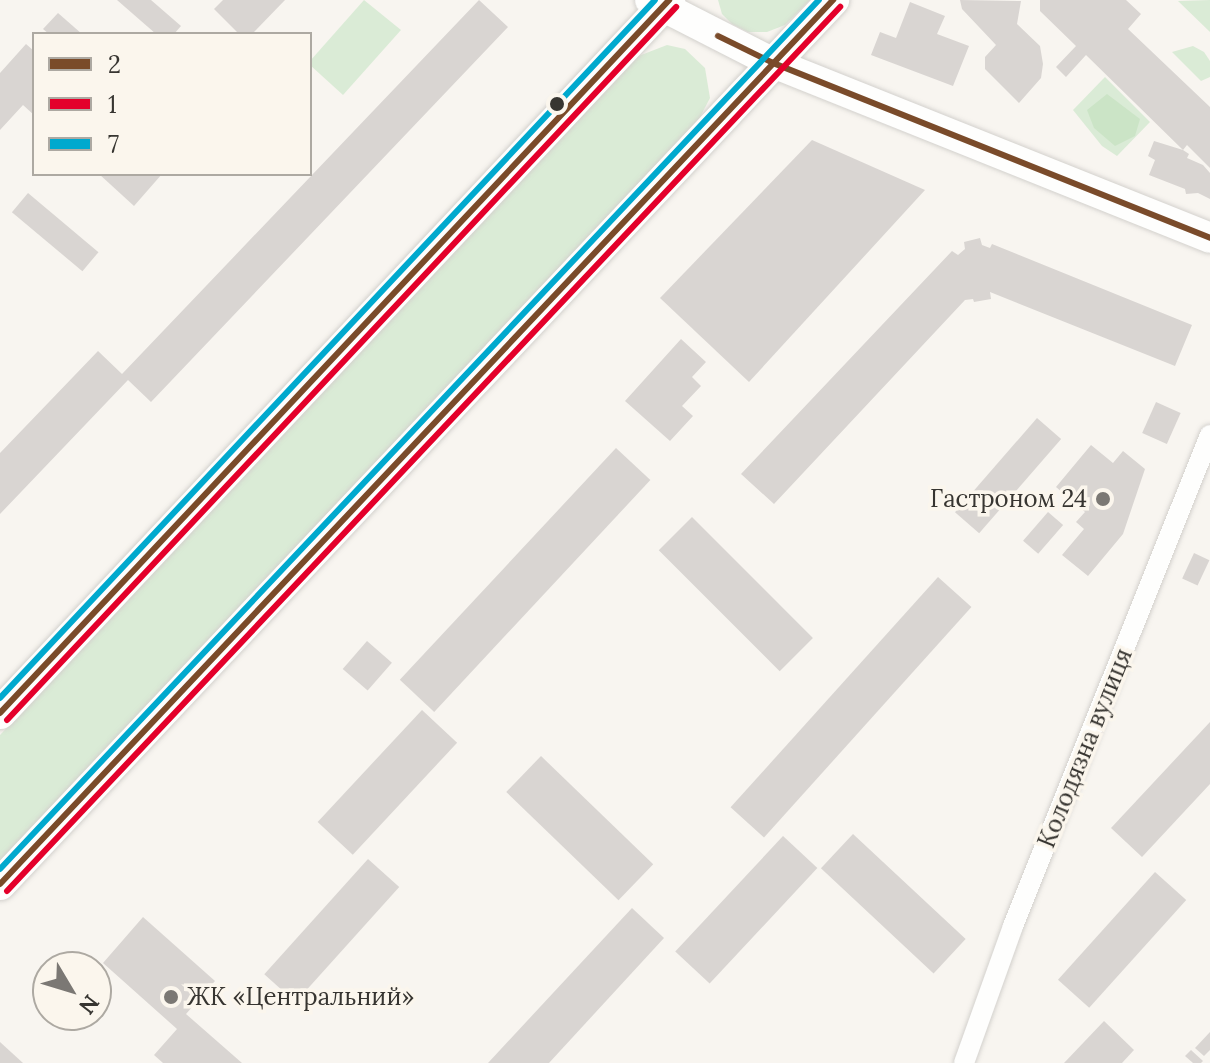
<!DOCTYPE html>
<html>
<head>
<meta charset="utf-8">
<style>
	body { margin:0 }
	#map { position:relative; width:1210px; height:1063px; overflow:hidden; background:#f8f5f0; font-family:Lora,serif }
	div>[style] { position:absolute }
	[style*='--x'] { left:calc(var(--x)*1px); top:calc(var(--y)*1px); width:calc(var(--w)*1px); rotate:calc(var(--a)*1deg) }
	.green>* { inset:0; background:#daebd6 }
	.forest>* { inset:0; background:#cbe4c6 }
	.building>* { inset:0; background:#d9d5d2; transform-origin:0 0 }
	.roads { filter:drop-shadow(0 0 2px #d3d1cd) drop-shadow(0 0 2px #d3d1cd) }
	.street>* { height:20px; margin:-10px; padding:0 10px; transform-origin:10px; border-radius:10px; background:#fefefd }
	.secondary>* { height:30px; margin:-15px; padding:0 15px; transform-origin:15px; border-radius:15px; background:#fefefd }
	.primary>* { height:32px; margin:-16px; padding:0 16px; transform-origin:16px; border-radius:16px; background:#fefefd }
	.bus-1>* { height:6px; margin:-3px; padding:0 3px; transform-origin:3px; border-radius:3px; background:#7a4b2a }
	.bus-2>* { height:6px; margin:-3px; padding:0 3px; transform-origin:3px; border-radius:3px; background:#e4002b }
	.bus-3>* { height:6px; margin:-3px; padding:0 3px; transform-origin:3px; border-radius:3px; background:#00a9ce }
	.dots>* { width:22px; height:22px; translate:-50% -50%; box-sizing:border-box; border:4px solid #fbf6ed; border-radius:50% }
	span { translate:-50% -50%; white-space:nowrap; text-align:center; line-height:1.15; -webkit-text-stroke:7px #fbf6ed; paint-order:stroke }
	.poi-label { font-size:24px; color:#373531 }
	.right { translate:-100% -50%; text-align:right }
	.left { translate:0 -50%; text-align:left }
	.street-label { font-size:24px; color:#373531 }
	.legend { position:absolute; left:32px; top:32px; width:280px; height:144px; box-sizing:border-box; background:#fbf6ed; border:2px solid #ada9a2; margin:0; padding:10px 14px; list-style:none; font-size:24px; color:#373531 }
	.legend li { display:flex; align-items:center; gap:16px; height:40px }
	.legend b { width:40px; border:2px solid #ada9a2 }
	.north { position:absolute; left:32px; top:951px; width:80px; height:80px; box-sizing:border-box; background:#fbf6ed; border:2px solid #ada9a2; border-radius:50%; rotate:128deg; font-size:22px; font-weight:700; line-height:32px; text-align:center; color:#373531 }
	.north::after { content:''; display:block; margin:auto; width:28px; height:36px; background:#7b7874; clip-path:polygon(50% 0,100% 100%,50% 72%,0 100%) }
</style>
</head>
<body>
<div id="map">
	<div class="green">
		<div style="clip-path:polygon(364px 0,401px 30px,343px 95px,310px 65px,310px 61px)"></div>
		<div style="clip-path:polygon(718px 0,810px 0,785px 25px,767px 32px,748px 32px,732px 24px,722px 14px)"></div>
		<div style="clip-path:polygon(1210px 0,1210px 32px,1178px 1px)"></div>
		<div style="clip-path:polygon(667px 45px,685px 49px,705px 68px,710px 98px,699px 119px,0 862px,0 735px,636px 57px)"></div>
		<div style="clip-path:polygon(1193px 46px,1204px 52px,1210px 61px,1210px 77px,1201px 81px,1172px 52px)"></div>
		<div style="clip-path:polygon(1105px 77px,1150px 122px,1117px 156px,1102px 146px,1073px 110px)"></div>
	</div>
	<div class="forest">
		<div style="clip-path:polygon(1107px 94px,1140px 119px,1135px 136px,1115px 146px,1094px 128px,1087px 110px)"></div>
	</div>
	<div class="building">
		<div style="clip-path:polygon(117px 0,151px 0,181px 26px,174px 34px,156px 34px)"></div>
		<div style="clip-path:polygon(223px 0,285px 0,252px 34px,239px 34px,214px 9px)"></div>
		<div style="clip-path:polygon(479px 0,508px 27px,151px 402px,128px 380px,0 514px,0 453px,98px 351px,122px 374px)"></div>
		<div style="clip-path:polygon(960px 0,1021px 1px,1017px 24px,1040px 46px,1043px 64px,1041px 78px,1019px 103px,985px 69px,985px 57px,996px 45px,962px 9px)"></div>
		<div style="clip-path:polygon(1040px 0,1126px 0,1141px 14px,1128px 29px,1210px 107px,1210px 168px,1187px 145px,1183px 150px,1086px 55px,1066px 77px,1056px 67px,1076px 46px,1040px 11px)"></div>
		<div style="clip-path:polygon(910px 2px,945px 16px,937px 34px,969px 46px,953px 86px,871px 55px,880px 32px,896px 38px)"></div>
		<div style="clip-path:polygon(58px 13px,82px 34px,49px 34px,43px 29px)"></div>
		<div style="clip-path:polygon(26px 44px,34px 51px,34px 115px,23px 105px,0 130px,0 73px)"></div>
		<div style="clip-path:polygon(812px 140px,925px 190px,749px 382px,660px 298px)"></div>
		<div style="clip-path:polygon(1154px 141px,1183px 150px,1189px 154px,1187px 158px,1203px 165px,1210px 173px,1210px 199px,1198px 193px,1186px 194px,1185px 189px,1149px 175px,1155px 160px,1148px 156px)"></div>
		<div style="clip-path:polygon(99px 174px,162px 174px,134px 206px)"></div>
		<div style="left:28px;top:193px;width:92px;height:25px;rotate:40deg"></div>
		<div style="clip-path:polygon(980px 238px,982px 245px,990px 248px,992px 244px,1192px 325px,1175px 366px,990px 292px,991px 299px,974px 302px,973px 299px,965px 300px,774px 504px,741px 474px,952px 251px,958px 255px,965px 249px,964px 242px)"></div>
		<div style="clip-path:polygon(681px 339px,706px 362px,692px 377px,701px 386px,682px 406px,693px 416px,670px 441px,625px 401px)"></div>
		<div style="left:1156px;top:402px;width:27px;height:34px;rotate:24deg"></div>
		<div style="left:1037px;top:418px;width:32px;height:125px;rotate:41deg"></div>
		<div style="clip-path:polygon(1091px 445px,1113px 463px,1123px 451px,1145px 469px,1123px 534px,1088px 576px,1062px 555px,1084px 529px,1076px 522px,1085px 512px,1056px 487px)"></div>
		<div style="left:616px;top:448px;width:47px;height:317px;rotate:43deg"></div>
		<div style="left:1048px;top:512px;width:20px;height:38px;rotate:41deg"></div>
		<div style="left:692px;top:517px;width:171px;height:47px;rotate:45deg"></div>
		<div style="left:1194px;top:553px;width:17px;height:28px;rotate:25deg"></div>
		<div style="left:938px;top:577px;width:45px;height:310px;rotate:42deg"></div>
		<div style="left:367px;top:641px;width:33px;height:37px;rotate:41deg"></div>
		<div style="left:422px;top:710px;width:48px;height:153px;rotate:43deg"></div>
		<div style="clip-path:polygon(1210px 722px,1210px 784px,1142px 857px,1111px 828px)"></div>
		<div style="left:541px;top:756px;width:156px;height:50px;rotate:44deg"></div>
		<div style="left:853px;top:834px;width:154px;height:47px;rotate:43deg"></div>
		<div style="left:783px;top:836px;width:47px;height:158px;rotate:43deg"></div>
		<div style="left:368px;top:859px;width:42px;height:155px;rotate:42deg"></div>
		<div style="left:1155px;top:872px;width:42px;height:145px;rotate:42deg"></div>
		<div style="clip-path:polygon(632px 908px,664px 938px,549px 1063px,488px 1063px)"></div>
		<div style="clip-path:polygon(143px 917px,215px 981px,186px 1014px,242px 1063px,163px 1063px,154px 1055px,177px 1029px,103px 963px)"></div>
		<div style="clip-path:polygon(1104px 1021px,1134px 1050px,1122px 1063px,1064px 1063px)"></div>
		<div style="clip-path:polygon(1210px 1032px,1210px 1050px,1204px 1056px,1195px 1048px)"></div>
		<div style="clip-path:polygon(0 1042px,23px 1063px,0 1063px)"></div>
		<div style="clip-path:polygon(1191px 1050px,1203px 1061px,1201px 1063px,1193px 1063px,1185px 1056px)"></div>
	</div>
	<div class="roads">
		<div class="street">
			<div style="--x:964;--y:1063;--w:145;--a:-70.3"></div>
			<div style="--x:1013;--y:926;--w:529;--a:-68.14"></div>
		</div>
		<div class="secondary">
			<div style="--x:650;--y:0;--w:138;--a:27.1"></div>
			<div style="--x:773;--y:63;--w:471;--a:21.8"></div>
		</div>
		<div class="primary">
			<div style="--x:0;--y:713;--w:978;--a:-46.82"></div>
			<div style="--x:0;--y:884;--w:1215;--a:-46.7"></div>
		</div>
	</div>
	<div class="bus-1">
		<div style="--x:718;--y:36;--w:61;--a:26.1"></div>
		<div style="--x:773;--y:63;--w:471;--a:21.8"></div>
		<div style="--x:0;--y:713;--w:978;--a:-46.82"></div>
		<div style="--x:0;--y:884;--w:1215;--a:-46.7"></div>
	</div>
	<div class="bus-2">
		<div style="--x:7;--y:720;--w:978;--a:-46.82"></div>
		<div style="--x:7;--y:891;--w:1215;--a:-46.7"></div>
	</div>
	<div class="bus-3">
		<div style="--x:0;--y:698;--w:957;--a:-46.82"></div>
		<div style="--x:0;--y:869;--w:1194;--a:-46.7"></div>
	</div>
	<div class="dots">
		<div style="left:557px;top:104px;background:#373531"></div>
		<div style="left:1103px;top:499px;background:#7b7874"></div>
		<div style="left:171px;top:997px;background:#7b7874"></div>
	</div>
	<div class="poi-label">
		<span class="right" style="left:1087px;top:499px">Гастроном 24</span>
		<span class="left" style="left:187px;top:997px">ЖК «Центральний»</span>
	</div>
	<div class="street-label">
		<span style="left:1085px;top:748px;rotate:-68deg">Колодязна вулиця</span>
	</div>
	<ul class="legend">
	<li><b style="height:10px;background:#7a4b2a"></b>2</li>
	<li><b style="height:10px;background:#e4002b"></b>1</li>
	<li><b style="height:10px;background:#00a9ce"></b>7</li>
	</ul>
	<div class="north">N</div>
</div>
</body>
</html>
